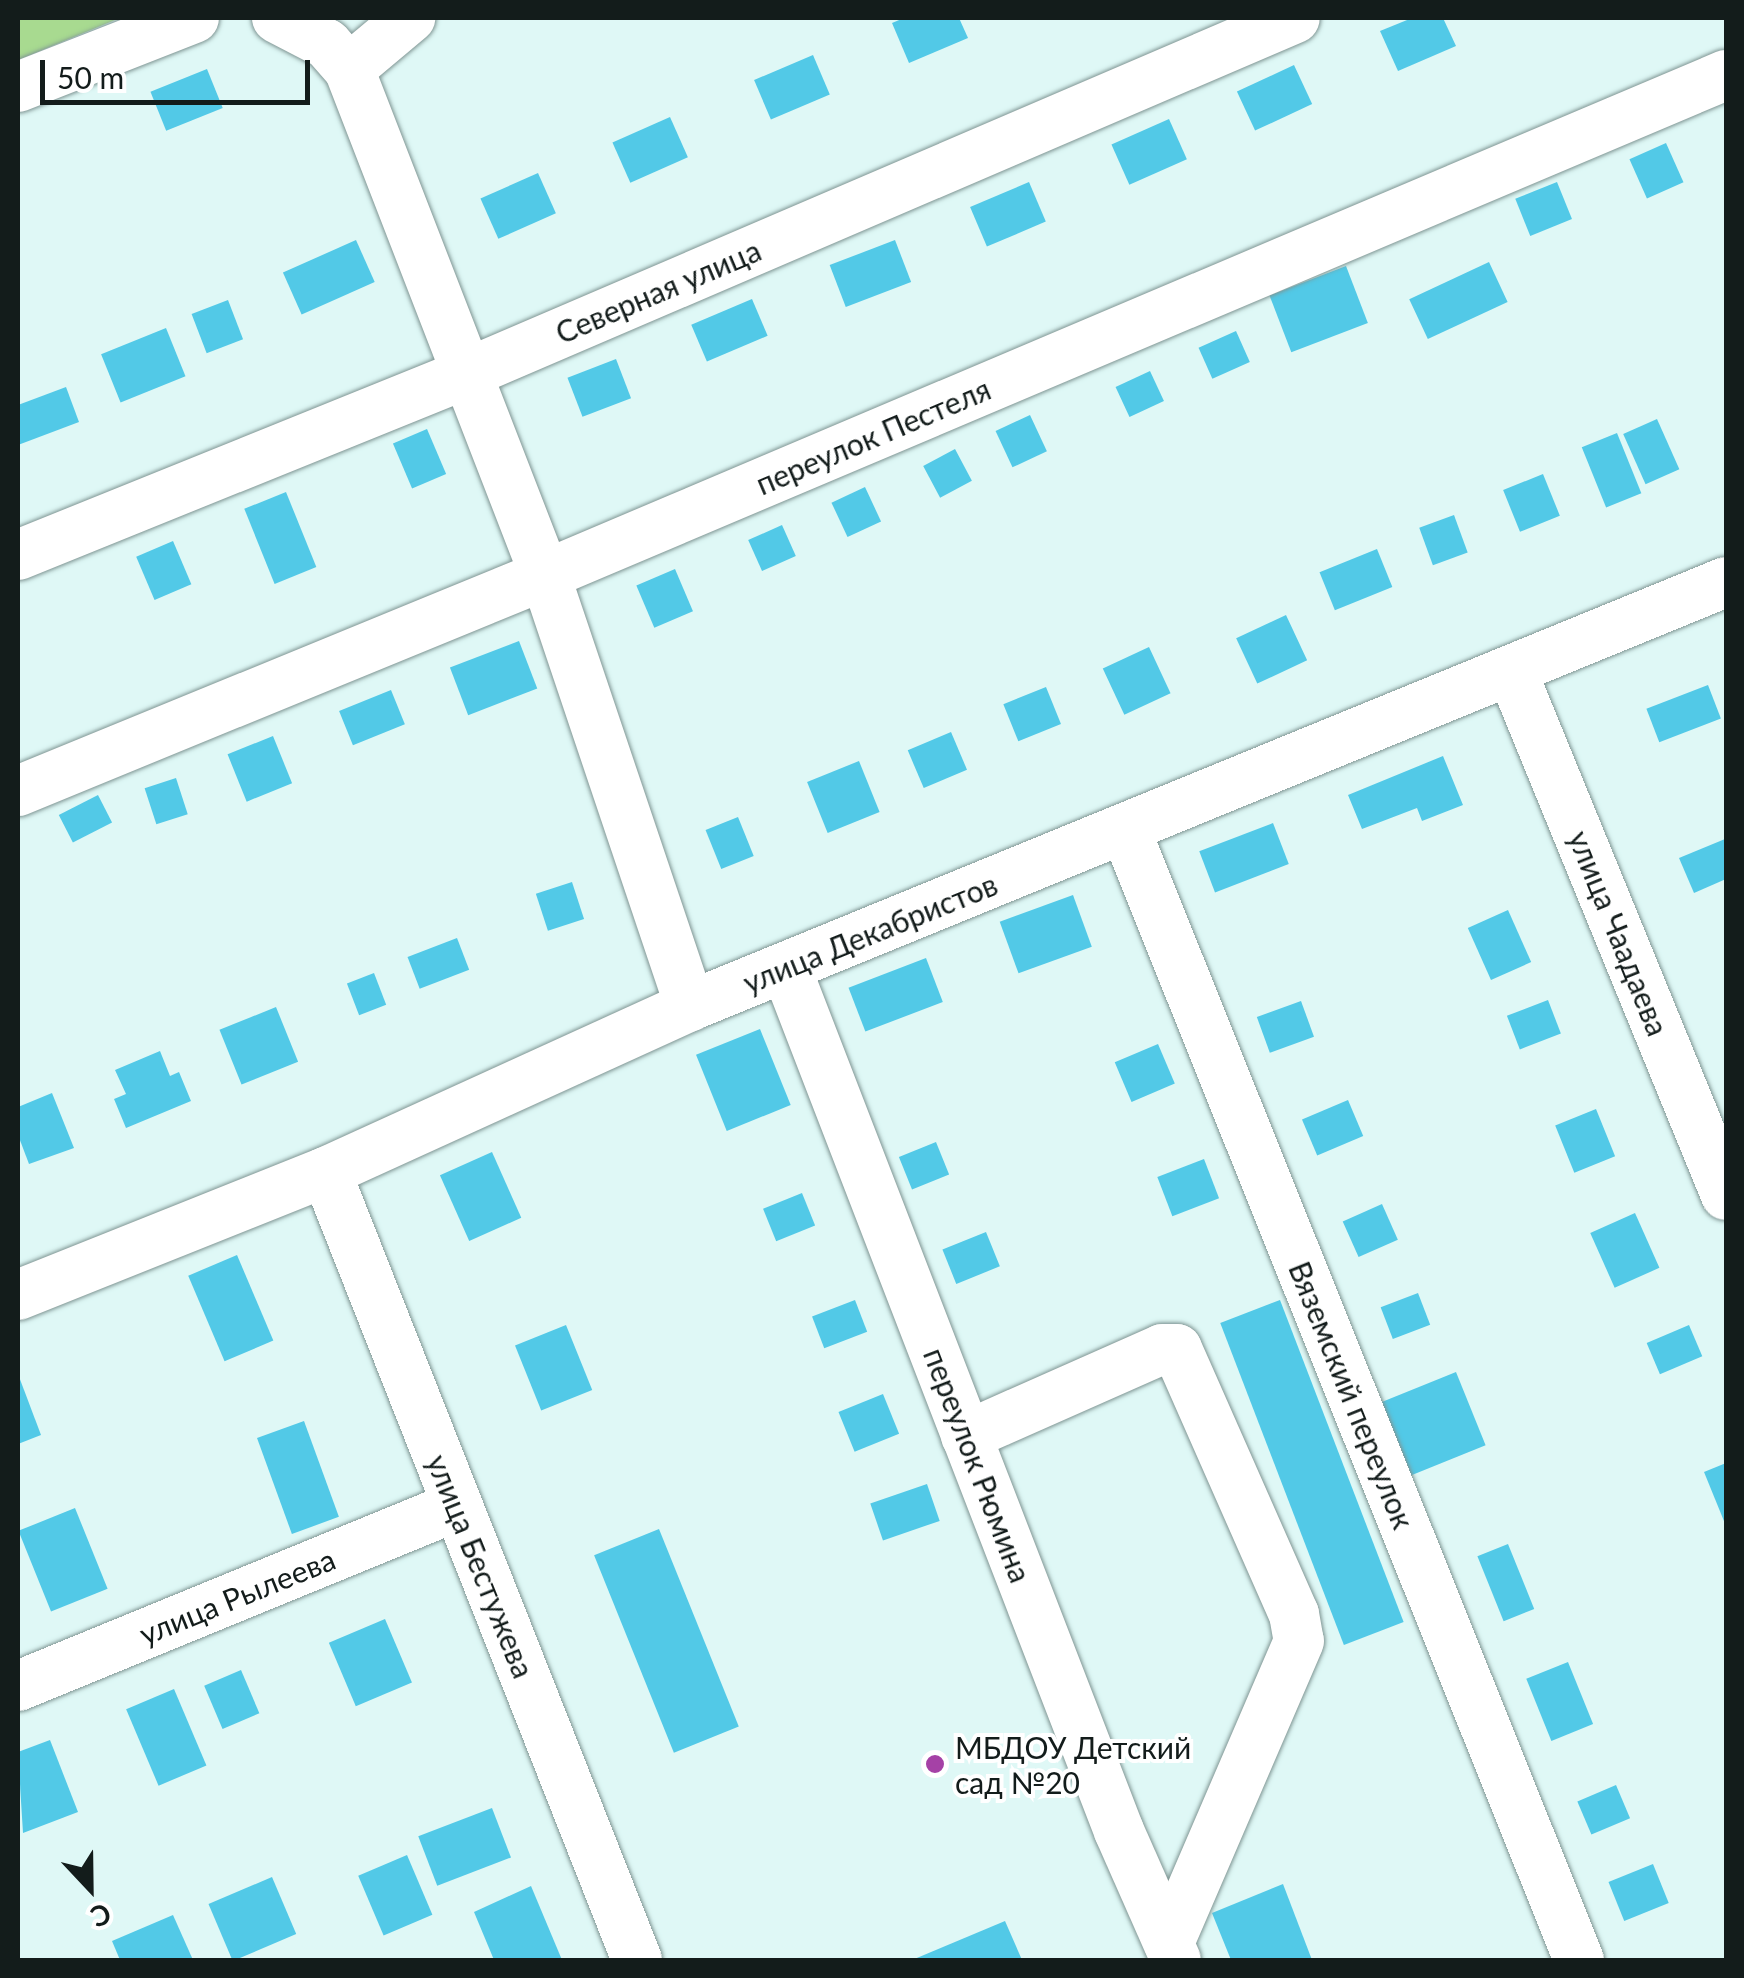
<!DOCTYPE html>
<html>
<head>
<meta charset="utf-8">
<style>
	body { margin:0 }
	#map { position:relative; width:1744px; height:1978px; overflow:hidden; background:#dff8f6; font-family:Lato,sans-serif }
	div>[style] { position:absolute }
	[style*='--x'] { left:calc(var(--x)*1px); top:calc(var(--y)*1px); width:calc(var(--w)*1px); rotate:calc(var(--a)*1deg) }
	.green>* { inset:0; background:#a8da90 }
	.building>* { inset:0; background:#52c9e7; transform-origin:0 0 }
	.roads { filter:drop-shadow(0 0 2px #7f9593) drop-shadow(0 0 2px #7f9593) }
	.minor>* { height:50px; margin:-25px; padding:0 25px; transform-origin:25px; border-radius:25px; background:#fff }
	.dots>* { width:28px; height:28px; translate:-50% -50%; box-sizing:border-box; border:5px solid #fff; border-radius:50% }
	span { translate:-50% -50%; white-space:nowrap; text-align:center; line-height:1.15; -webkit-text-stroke:8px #fff; paint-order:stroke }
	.street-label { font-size:30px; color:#131c1b }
	.poi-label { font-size:30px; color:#131c1b }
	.left { translate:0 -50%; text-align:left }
	.frame { position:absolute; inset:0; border:20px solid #131c1b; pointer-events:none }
	.north { position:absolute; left:40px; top:1838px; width:100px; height:100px; -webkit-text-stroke:8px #fff; paint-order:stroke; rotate:158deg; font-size:28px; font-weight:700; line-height:40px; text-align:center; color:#131c1b }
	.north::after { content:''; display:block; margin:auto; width:35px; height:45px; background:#131c1b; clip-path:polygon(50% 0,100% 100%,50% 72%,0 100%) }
	.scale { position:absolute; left:40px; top:60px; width:270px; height:45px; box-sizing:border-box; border:5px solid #131c1b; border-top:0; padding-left:12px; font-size:30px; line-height:35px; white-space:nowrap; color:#131c1b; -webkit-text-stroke:8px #fff; paint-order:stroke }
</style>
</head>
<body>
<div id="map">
	<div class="green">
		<div style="clip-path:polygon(18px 18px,120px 18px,18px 60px)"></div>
	</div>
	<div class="building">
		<div style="clip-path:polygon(904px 18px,959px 18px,968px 38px,909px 63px,892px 23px)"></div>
		<div style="clip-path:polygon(1412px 18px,1443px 18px,1456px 46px,1398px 71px,1380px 31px)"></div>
		<div style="left:813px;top:55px;width:43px;height:64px;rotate:67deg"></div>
		<div style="left:1294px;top:65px;width:43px;height:63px;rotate:65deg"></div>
		<div style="left:207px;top:69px;width:42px;height:61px;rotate:68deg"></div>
		<div style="left:670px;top:117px;width:44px;height:63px;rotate:66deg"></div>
		<div style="left:1169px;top:119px;width:44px;height:63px;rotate:66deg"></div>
		<div style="left:1666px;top:143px;width:43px;height:40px;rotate:66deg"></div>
		<div style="left:538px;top:173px;width:44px;height:63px;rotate:66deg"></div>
		<div style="left:1029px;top:182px;width:43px;height:64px;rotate:67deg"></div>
		<div style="left:1557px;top:182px;width:40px;height:45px;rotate:68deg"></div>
		<div style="left:356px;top:240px;width:46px;height:80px;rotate:66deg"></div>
		<div style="left:895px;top:240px;width:45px;height:70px;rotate:69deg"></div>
		<div style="left:1489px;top:262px;width:44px;height:88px;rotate:65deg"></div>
		<div style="left:1346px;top:266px;width:61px;height:82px;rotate:69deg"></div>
		<div style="left:752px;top:299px;width:40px;height:66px;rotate:67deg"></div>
		<div style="left:228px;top:300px;width:42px;height:39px;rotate:69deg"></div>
		<div style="left:166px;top:328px;width:52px;height:70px;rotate:68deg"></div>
		<div style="left:1236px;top:331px;width:34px;height:41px;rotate:66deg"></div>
		<div style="left:616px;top:359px;width:42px;height:52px;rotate:69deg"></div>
		<div style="left:1150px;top:371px;width:33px;height:38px;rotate:65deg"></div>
		<div style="clip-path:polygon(66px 387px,79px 422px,18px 445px,18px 405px)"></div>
		<div style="left:1030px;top:415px;width:40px;height:38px;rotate:65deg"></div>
		<div style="left:1657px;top:419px;width:55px;height:37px;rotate:66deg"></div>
		<div style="left:427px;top:429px;width:49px;height:37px;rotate:67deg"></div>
		<div style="left:1617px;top:433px;width:65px;height:38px;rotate:68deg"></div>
		<div style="left:955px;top:449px;width:36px;height:36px;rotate:62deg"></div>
		<div style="left:1543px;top:474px;width:45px;height:43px;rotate:68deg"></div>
		<div style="left:865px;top:487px;width:38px;height:37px;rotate:65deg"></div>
		<div style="left:286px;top:492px;width:81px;height:45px;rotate:68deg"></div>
		<div style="left:1454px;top:515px;width:40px;height:37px;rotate:70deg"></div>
		<div style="left:782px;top:525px;width:34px;height:37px;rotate:66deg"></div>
		<div style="left:173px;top:541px;width:47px;height:40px;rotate:67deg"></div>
		<div style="left:1377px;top:549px;width:41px;height:62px;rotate:68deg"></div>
		<div style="left:675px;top:569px;width:46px;height:42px;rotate:67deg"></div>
		<div style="left:1286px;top:615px;width:50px;height:55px;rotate:65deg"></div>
		<div style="left:519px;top:641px;width:51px;height:74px;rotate:69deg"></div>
		<div style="left:1149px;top:647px;width:51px;height:51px;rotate:65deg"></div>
		<div style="left:1708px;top:685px;width:36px;height:66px;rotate:69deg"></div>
		<div style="left:1046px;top:687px;width:40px;height:46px;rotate:68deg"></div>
		<div style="left:391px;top:690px;width:37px;height:56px;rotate:68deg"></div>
		<div style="left:951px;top:732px;width:41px;height:47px;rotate:67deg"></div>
		<div style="left:273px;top:736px;width:51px;height:49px;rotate:68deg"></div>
		<div style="clip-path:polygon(1443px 756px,1463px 805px,1422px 821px,1417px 808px,1362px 829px,1348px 795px)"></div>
		<div style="left:859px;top:761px;width:55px;height:56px;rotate:68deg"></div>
		<div style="left:176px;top:778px;width:38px;height:33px;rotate:72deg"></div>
		<div style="left:98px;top:795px;width:31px;height:44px;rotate:63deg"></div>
		<div style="left:738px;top:817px;width:42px;height:35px;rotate:68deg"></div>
		<div style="left:1273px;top:823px;width:44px;height:79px;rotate:69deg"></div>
		<div style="clip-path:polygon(1725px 839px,1726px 879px,1694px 893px,1679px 858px)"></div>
		<div style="left:572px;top:882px;width:39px;height:38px;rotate:72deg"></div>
		<div style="left:1073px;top:895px;width:55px;height:78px;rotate:70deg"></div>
		<div style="left:1508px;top:910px;width:57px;height:44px;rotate:66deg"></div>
		<div style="left:457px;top:938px;width:34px;height:53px;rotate:69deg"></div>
		<div style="left:926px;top:958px;width:47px;height:83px;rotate:69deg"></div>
		<div style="left:374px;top:973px;width:34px;height:29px;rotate:69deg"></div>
		<div style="left:1548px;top:1000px;width:36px;height:44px;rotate:69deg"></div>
		<div style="left:1301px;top:1001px;width:38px;height:47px;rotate:70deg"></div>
		<div style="left:276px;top:1007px;width:59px;height:61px;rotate:68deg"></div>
		<div style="left:760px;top:1029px;width:82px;height:69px;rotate:68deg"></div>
		<div style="left:1158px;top:1044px;width:43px;height:47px;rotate:67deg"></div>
		<div style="clip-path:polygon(160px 1051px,170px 1076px,179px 1072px,191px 1101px,126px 1128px,114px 1099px,126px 1094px,115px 1070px)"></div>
		<div style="clip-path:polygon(52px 1093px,74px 1148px,29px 1164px,18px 1135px,18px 1107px)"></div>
		<div style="left:1348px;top:1100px;width:39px;height:50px;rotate:67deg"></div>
		<div style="left:1596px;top:1109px;width:51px;height:44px;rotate:68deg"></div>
		<div style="left:936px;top:1142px;width:35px;height:40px;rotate:68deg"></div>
		<div style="left:492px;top:1152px;width:72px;height:57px;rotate:66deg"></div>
		<div style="left:1204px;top:1159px;width:42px;height:50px;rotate:69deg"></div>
		<div style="left:802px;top:1193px;width:35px;height:42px;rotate:68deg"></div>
		<div style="left:1382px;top:1204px;width:39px;height:43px;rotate:66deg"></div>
		<div style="left:1635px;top:1213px;width:60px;height:49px;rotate:66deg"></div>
		<div style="left:986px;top:1232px;width:37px;height:47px;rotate:68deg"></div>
		<div style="left:237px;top:1255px;width:93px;height:53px;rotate:67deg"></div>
		<div style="left:1418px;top:1293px;width:34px;height:40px;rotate:69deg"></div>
		<div style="left:855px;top:1300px;width:34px;height:46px;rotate:69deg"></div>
		<div style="left:1280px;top:1300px;width:345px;height:64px;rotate:69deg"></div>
		<div style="left:566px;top:1325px;width:70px;height:55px;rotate:68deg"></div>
		<div style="left:1689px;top:1325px;width:34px;height:46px;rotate:67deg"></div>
		<div style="left:1456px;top:1372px;width:79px;height:80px;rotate:68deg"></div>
		<div style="clip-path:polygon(18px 1374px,41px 1435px,18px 1444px)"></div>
		<div style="left:883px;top:1394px;width:43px;height:48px;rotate:68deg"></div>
		<div style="left:304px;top:1421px;width:102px;height:50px;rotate:70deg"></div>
		<div style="clip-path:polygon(1726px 1463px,1726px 1526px,1704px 1472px)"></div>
		<div style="left:927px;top:1484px;width:39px;height:60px;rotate:71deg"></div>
		<div style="left:75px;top:1508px;width:87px;height:61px;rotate:68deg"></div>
		<div style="left:659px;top:1529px;width:213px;height:70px;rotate:68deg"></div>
		<div style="left:1508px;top:1544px;width:70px;height:33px;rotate:68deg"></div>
		<div style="left:385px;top:1619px;width:69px;height:61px;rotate:67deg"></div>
		<div style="left:1568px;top:1662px;width:67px;height:45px;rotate:68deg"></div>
		<div style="left:241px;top:1670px;width:47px;height:40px;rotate:67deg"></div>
		<div style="left:174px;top:1689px;width:83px;height:52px;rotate:67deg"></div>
		<div style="clip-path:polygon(50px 1740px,78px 1812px,23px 1833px,18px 1752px)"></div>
		<div style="left:1616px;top:1785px;width:36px;height:42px;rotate:67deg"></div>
		<div style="left:492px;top:1808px;width:53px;height:79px;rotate:69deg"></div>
		<div style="left:407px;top:1855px;width:65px;height:53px;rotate:67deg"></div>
		<div style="left:1653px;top:1864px;width:42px;height:48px;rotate:68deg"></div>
		<div style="left:272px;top:1877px;width:62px;height:69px;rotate:67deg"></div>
		<div style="clip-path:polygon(1283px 1884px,1312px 1960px,1231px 1960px,1212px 1913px)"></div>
		<div style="clip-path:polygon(531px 1886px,562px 1960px,494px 1960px,474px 1912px)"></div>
		<div style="clip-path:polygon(173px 1915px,193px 1960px,120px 1960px,112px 1941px)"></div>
		<div style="clip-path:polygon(1005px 1921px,1022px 1960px,912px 1960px)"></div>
	</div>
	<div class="roads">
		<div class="minor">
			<div style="--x:277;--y:18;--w:56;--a:27.5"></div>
			<div style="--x:327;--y:44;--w:33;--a:49"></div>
			<div style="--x:349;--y:69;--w:543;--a:68.83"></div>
			<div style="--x:545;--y:575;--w:455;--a:71.4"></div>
			<div style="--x:349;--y:69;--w:80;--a:-39.9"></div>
			<div style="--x:18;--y:87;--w:189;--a:-21.4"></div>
			<div style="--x:18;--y:555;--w:480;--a:-22"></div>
			<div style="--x:463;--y:375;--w:905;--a:-23.22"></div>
			<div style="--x:1512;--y:672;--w:565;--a:67.75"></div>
			<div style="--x:18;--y:791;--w:570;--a:-22.29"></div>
			<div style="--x:545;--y:575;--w:1282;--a:-22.95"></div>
			<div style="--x:1125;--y:829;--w:1219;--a:68.13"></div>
			<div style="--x:786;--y:968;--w:925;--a:68.9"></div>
			<div style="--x:1119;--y:1831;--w:141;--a:66.2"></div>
			<div style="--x:326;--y:1172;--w:847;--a:68.46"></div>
			<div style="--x:18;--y:1295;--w:332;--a:-21.8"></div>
			<div style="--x:326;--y:1172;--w:400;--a:-24.5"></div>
			<div style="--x:690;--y:1006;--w:1119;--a:-22.26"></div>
			<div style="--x:966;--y:1436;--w:214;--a:-23.9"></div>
			<div style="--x:1162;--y:1349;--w:15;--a:0"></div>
			<div style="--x:1177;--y:1349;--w:290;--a:66.2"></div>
			<div style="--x:1294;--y:1614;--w:27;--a:80"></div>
			<div style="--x:1299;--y:1641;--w:329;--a:113.3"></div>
			<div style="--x:18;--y:1686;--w:474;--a:-22.3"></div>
		</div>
	</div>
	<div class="dots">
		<div style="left:935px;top:1764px;background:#a541a6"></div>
	</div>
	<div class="street-label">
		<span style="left:658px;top:291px;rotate:-23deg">Северная улица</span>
		<span style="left:873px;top:436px;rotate:-23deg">переулок Пестеля</span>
		<span style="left:870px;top:933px;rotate:-22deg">улица Декабристов</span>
		<span style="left:1619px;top:933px;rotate:68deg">улица Чаадаева</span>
		<span style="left:1352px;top:1395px;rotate:68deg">Вяземский переулок</span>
		<span style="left:978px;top:1465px;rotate:69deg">переулок Рюмина</span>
		<span style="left:481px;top:1566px;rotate:68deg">улица Бестужева</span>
		<span style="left:237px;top:1596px;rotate:-22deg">улица Рылеева</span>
	</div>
	<div class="poi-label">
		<span class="left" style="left:955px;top:1764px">МБДОУ Детский<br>сад №20</span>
	</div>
	<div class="frame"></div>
	<div class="north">С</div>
	<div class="scale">50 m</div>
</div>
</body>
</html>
